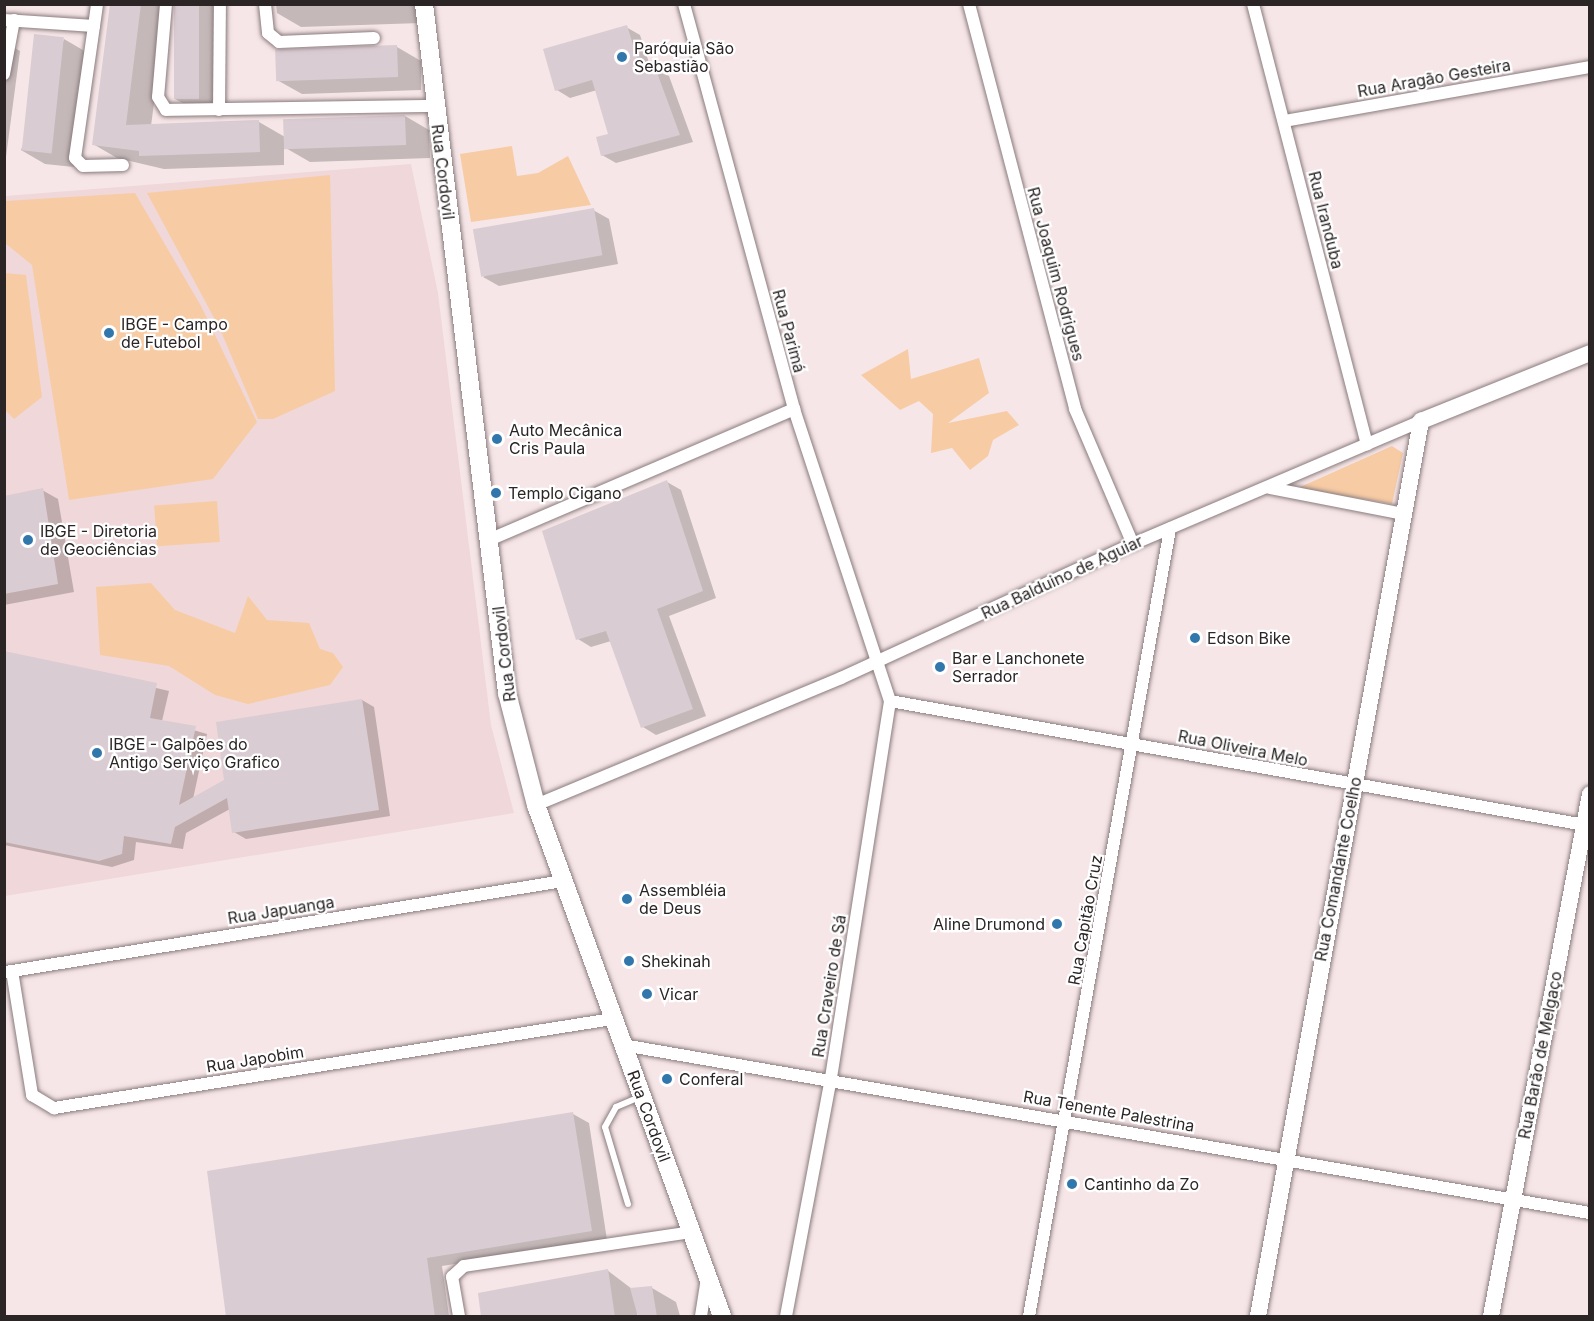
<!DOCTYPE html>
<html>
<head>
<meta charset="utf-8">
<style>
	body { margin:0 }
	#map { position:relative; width:1594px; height:1321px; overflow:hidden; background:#f6e6e8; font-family:Inter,sans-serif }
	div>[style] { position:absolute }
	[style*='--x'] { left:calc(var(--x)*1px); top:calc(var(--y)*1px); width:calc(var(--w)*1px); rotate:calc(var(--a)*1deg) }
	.built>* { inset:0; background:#f0d7d9 }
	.green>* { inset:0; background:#f7cca5; transform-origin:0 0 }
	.shadow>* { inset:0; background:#0003 }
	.building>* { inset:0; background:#daccd3; transform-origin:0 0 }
	.roads { filter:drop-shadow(0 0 2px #8a7b7d) drop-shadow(0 0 2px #8a7b7d) }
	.service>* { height:6px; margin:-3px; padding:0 3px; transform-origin:3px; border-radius:3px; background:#fff }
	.minor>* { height:12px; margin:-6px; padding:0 6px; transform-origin:6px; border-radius:6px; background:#fff }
	.tertiary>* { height:16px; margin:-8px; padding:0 8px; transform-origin:8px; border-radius:8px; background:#fff }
	.secondary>* { height:18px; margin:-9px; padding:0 9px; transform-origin:9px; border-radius:9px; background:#fff }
	.dots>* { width:16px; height:16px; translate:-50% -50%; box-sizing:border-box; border:3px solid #fff; border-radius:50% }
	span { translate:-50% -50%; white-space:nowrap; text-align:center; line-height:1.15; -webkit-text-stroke:4.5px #fff; paint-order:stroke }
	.poi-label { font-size:16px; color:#2b2525 }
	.left { translate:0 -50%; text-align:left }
	.right { translate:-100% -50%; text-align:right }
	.street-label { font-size:16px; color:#2b2525 }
	.frame { position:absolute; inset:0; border:6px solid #2b2525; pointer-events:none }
</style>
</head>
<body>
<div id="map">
	<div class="built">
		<div style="clip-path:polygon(411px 164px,438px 293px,491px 725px,514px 813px,5px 896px,5px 196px)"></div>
	</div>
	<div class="green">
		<div style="clip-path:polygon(512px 146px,517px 176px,538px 173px,568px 156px,591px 205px,471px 222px,460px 154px)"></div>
		<div style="clip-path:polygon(330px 175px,335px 391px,273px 419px,258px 419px,220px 329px,147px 193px)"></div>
		<div style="clip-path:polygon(135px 193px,201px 306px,257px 422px,213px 479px,69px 500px,32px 265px,5px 243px,5px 201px)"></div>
		<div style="clip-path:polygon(4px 273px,26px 275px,42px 397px,14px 419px,5px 410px)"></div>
		<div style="clip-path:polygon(908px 349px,911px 379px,979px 358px,989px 393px,948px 423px,1007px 411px,1019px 425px,993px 440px,988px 456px,970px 470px,952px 448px,931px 453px,933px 414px,919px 401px,900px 410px,861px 375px)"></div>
		<div style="clip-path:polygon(1392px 446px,1403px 453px,1392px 504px,1298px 488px)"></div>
		<div style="left:217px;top:501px;width:41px;height:63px;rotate:86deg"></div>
		<div style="clip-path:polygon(151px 583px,175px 610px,235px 633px,248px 596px,267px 620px,309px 623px,320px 649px,333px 653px,343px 667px,330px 685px,248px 704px,215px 695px,169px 666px,100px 655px,96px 587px)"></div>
	</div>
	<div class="shadow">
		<div style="clip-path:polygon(112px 4px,167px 4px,151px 126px,259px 122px,285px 137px,405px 116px,429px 130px,430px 158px,310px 162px,284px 147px,284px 165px,164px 169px,117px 158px,93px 144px)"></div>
		<div style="clip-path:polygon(174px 4px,223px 4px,224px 112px,199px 112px,175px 99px)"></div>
		<div style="clip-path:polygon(276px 4px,420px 4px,421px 23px,301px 27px,277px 13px)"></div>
		<div style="clip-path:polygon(626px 27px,640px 35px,651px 69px,669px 76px,693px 142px,616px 163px,602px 155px,610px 135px,597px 90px,570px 98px,557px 90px)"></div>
		<div style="clip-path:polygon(64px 39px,88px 53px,74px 167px,45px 164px,21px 150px)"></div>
		<div style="clip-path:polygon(4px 42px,20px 51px,4px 172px)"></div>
		<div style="clip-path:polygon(397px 47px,421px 61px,421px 90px,302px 94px,277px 80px)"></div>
		<div style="clip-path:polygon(593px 210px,609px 219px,618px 264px,499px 286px,483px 277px)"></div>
		<div style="clip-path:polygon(667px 482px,681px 490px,716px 598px,669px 616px,706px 716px,656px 735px,643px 727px,611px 641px,591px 647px,578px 639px)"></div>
		<div style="clip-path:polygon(42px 490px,58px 499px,74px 592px,4px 605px,4px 498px)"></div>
		<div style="clip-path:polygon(4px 652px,169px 691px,162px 721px,207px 734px,193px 799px,362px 700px,374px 707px,390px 816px,246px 839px,234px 832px,230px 809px,186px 833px,183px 849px,136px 842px,134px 860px,112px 867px,4px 845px)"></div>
		<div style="clip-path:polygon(573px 1114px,589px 1123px,607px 1240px,442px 1266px,449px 1316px,228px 1316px)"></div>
		<div style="clip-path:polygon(607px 1270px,632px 1289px,652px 1288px,676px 1302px,680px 1316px,640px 1316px,637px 1306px,637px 1316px,483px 1316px)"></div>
	</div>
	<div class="building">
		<div style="clip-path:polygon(110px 4px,141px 4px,126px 125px,259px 120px,260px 152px,139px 156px,139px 151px,92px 145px)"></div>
		<div style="left:174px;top:4px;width:25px;height:95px"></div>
		<div style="clip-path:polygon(627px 25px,641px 71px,655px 67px,680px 135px,601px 156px,596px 137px,608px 134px,592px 80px,555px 91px,543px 49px)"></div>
		<div style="left:34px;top:34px;width:30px;height:117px;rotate:6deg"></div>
		<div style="left:397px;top:45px;width:32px;height:122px;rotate:88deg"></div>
		<div style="left:405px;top:115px;width:30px;height:122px;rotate:88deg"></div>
		<div style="left:594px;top:208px;width:48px;height:123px;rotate:80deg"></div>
		<div style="clip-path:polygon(667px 480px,703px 591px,657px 609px,693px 709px,641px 728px,606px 631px,576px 640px,542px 531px)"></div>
		<div style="clip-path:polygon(43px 488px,58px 584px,4px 594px,4px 496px)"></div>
		<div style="clip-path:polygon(4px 651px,157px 683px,150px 718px,196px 726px,179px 805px,224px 780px,216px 722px,362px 699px,379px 810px,232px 833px,227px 798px,175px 827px,171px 844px,124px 836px,122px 854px,99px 861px,4px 842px)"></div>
		<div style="clip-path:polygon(573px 1112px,592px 1231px,427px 1258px,435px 1317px,226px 1317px,207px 1171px)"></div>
		<div style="clip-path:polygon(608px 1269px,615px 1317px,481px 1317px,478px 1293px)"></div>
		<div style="clip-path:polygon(652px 1286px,657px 1317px,638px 1317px,630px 1288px)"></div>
	</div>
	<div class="roads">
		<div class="service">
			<div style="--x:628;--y:1204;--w:80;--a:-106.6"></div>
			<div style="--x:605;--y:1127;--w:23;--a:-61"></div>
			<div style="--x:616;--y:1107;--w:25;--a:-23"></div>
		</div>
		<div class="minor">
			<div style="--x:166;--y:4;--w:93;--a:94.9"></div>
			<div style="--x:158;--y:97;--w:15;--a:58"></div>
			<div style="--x:166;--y:110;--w:269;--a:-0.9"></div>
			<div style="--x:265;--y:4;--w:29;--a:84"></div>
			<div style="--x:268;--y:33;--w:14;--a:39"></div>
			<div style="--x:279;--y:42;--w:95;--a:-2.4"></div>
			<div style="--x:684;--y:4;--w:420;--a:74.8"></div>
			<div style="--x:794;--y:409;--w:307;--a:71.8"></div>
			<div style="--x:890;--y:701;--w:382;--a:98.9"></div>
			<div style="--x:831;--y:1078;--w:242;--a:100.7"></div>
			<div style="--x:969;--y:4;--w:419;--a:75.3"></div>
			<div style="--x:1075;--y:409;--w:147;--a:66.8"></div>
			<div style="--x:1253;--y:4;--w:455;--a:75.5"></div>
			<div style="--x:4;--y:20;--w:90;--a:3.8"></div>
			<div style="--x:94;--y:26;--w:22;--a:-82"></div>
			<div style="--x:94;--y:26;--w:133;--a:98.2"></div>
			<div style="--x:75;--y:158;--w:11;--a:45"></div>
			<div style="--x:83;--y:166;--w:40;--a:-1.4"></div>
			<div style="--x:4;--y:74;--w:55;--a:-79.5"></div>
			<div style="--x:219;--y:110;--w:106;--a:-89.5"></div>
			<div style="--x:1284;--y:121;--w:311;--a:-10"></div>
			<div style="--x:1270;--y:488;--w:136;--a:11"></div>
			<div style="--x:491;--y:539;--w:330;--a:-23.2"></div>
			<div style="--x:890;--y:701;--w:711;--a:10.12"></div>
			<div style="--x:536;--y:805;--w:330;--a:-22.6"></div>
			<div style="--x:841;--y:678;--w:321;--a:-24.7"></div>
			<div style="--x:1133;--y:544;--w:313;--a:-23.1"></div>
			<div style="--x:12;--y:971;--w:126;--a:80.8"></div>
			<div style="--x:32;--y:1095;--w:26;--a:31"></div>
			<div style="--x:54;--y:1108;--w:565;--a:-9.06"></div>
			<div style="--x:6;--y:972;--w:564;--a:-9.28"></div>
			<div style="--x:623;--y:1045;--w:981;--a:9.86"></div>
			<div style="--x:459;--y:1316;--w:40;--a:-100"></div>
			<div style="--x:452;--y:1277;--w:16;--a:-43"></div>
			<div style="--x:464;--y:1266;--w:230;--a:-8.5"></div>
			<div style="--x:701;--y:1316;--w:37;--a:-81"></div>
			<div style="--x:1029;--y:1316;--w:800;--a:-79.84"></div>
		</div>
		<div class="tertiary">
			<div style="--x:1258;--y:1316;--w:910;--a:-79.68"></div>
			<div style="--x:1421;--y:421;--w:182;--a:-21.9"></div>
			<div style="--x:1491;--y:1316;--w:531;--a:-79.26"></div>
		</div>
		<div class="secondary">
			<div style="--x:424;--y:4;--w:694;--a:83.13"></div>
			<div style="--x:507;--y:693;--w:116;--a:75.5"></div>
			<div style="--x:536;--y:805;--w:544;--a:70"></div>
		</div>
	</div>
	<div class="dots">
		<div style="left:622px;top:57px;background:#3177ac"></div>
		<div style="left:109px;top:333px;background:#3177ac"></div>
		<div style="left:497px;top:439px;background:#3177ac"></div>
		<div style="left:496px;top:493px;background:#3177ac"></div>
		<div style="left:28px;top:540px;background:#3177ac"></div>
		<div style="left:1195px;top:638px;background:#3177ac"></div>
		<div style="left:940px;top:667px;background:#3177ac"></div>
		<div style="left:97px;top:753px;background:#3177ac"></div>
		<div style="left:627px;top:899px;background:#3177ac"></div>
		<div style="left:1057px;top:924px;background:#3177ac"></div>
		<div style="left:629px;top:961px;background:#3177ac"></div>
		<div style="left:647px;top:994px;background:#3177ac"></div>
		<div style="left:667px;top:1079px;background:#3177ac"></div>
		<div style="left:1072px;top:1184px;background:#3177ac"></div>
	</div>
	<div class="poi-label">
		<span class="left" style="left:634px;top:57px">Paróquia São<br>Sebastião</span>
		<span class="left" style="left:121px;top:333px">IBGE - Campo<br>de Futebol</span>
		<span class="left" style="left:509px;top:439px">Auto Mecânica<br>Cris Paula</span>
		<span class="left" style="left:508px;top:493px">Templo Cigano</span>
		<span class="left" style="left:40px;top:540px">IBGE - Diretoria<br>de Geociências</span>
		<span class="left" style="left:1207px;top:638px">Edson Bike</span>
		<span class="left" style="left:952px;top:667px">Bar e Lanchonete<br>Serrador</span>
		<span class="left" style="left:109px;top:753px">IBGE - Galpões do<br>Antigo Serviço Grafico</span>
		<span class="left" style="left:639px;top:899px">Assembléia<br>de Deus</span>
		<span class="right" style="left:1045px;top:924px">Aline Drumond</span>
		<span class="left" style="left:641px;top:961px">Shekinah</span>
		<span class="left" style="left:659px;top:994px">Vicar</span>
		<span class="left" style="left:679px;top:1079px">Conferal</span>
		<span class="left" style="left:1084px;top:1184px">Cantinho da Zo</span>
	</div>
	<div class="street-label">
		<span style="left:1434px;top:78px;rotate:-10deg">Rua Aragão Gesteira</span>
		<span style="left:443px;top:172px;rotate:83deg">Rua Cordovil</span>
		<span style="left:1326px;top:220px;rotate:76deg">Rua Iranduba</span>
		<span style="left:1056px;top:274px;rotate:75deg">Rua Joaquim Rodrigues</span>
		<span style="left:789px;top:331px;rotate:75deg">Rua Parimá</span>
		<span style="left:1062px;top:577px;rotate:-25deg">Rua Balduino de Aguiar</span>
		<span style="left:504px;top:654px;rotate:-97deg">Rua Cordovil</span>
		<span style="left:1243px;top:748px;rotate:11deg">Rua Oliveira Melo</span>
		<span style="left:1338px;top:869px;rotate:-79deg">Rua Comandante Coelho</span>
		<span style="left:281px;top:910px;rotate:-9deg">Rua Japuanga</span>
		<span style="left:1085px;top:920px;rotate:-80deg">Rua Capitão Cruz</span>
		<span style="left:829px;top:986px;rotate:-81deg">Rua Craveiro de Sá</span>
		<span style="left:1540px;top:1055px;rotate:-79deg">Rua Barão de Melgaço</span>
		<span style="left:255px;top:1059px;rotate:-9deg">Rua Japobim</span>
		<span style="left:1109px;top:1111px;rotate:10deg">Rua Tenente Palestrina</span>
		<span style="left:649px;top:1116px;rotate:70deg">Rua Cordovil</span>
	</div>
	<div class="frame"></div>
</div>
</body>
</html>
